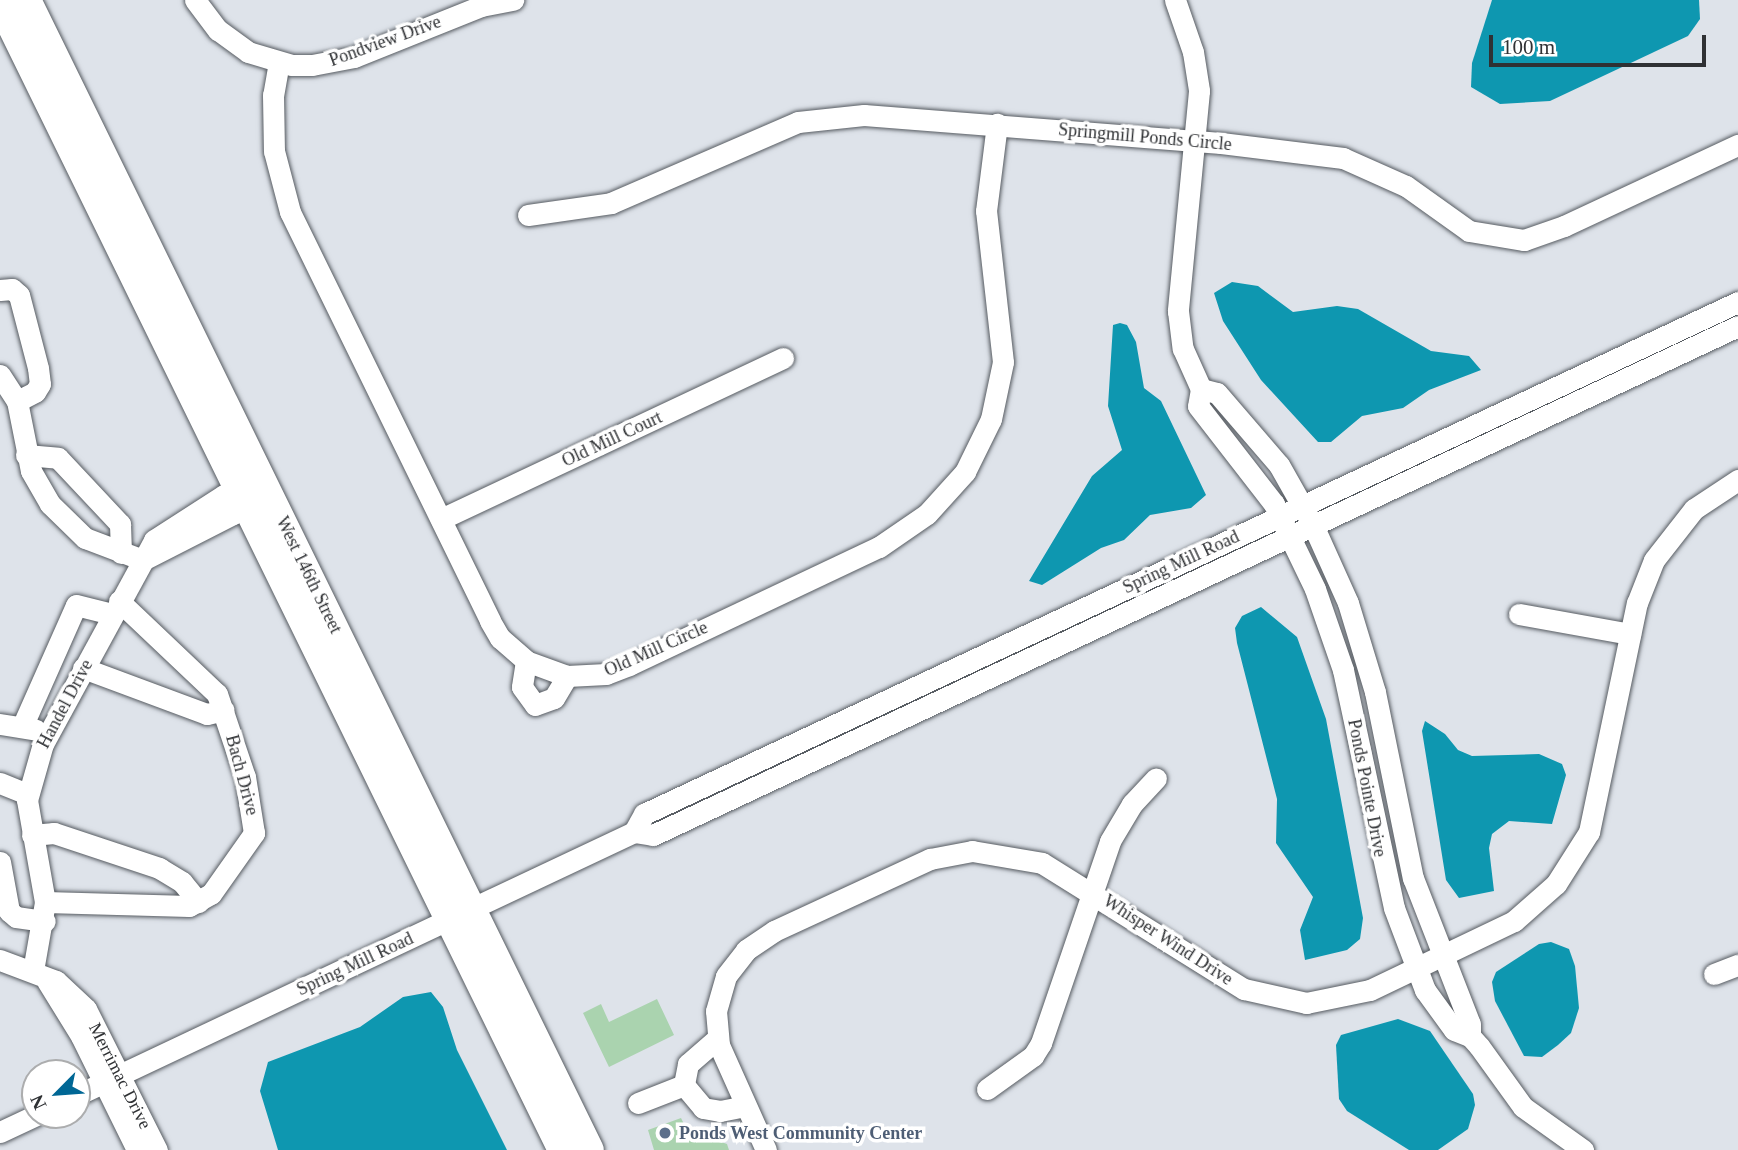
<!DOCTYPE html>
<html>
<head>
<meta charset="utf-8">
<style>
	body { margin:0 }
	#map { position:relative; width:1738px; height:1150px; overflow:hidden; background:#dee3ea; font-family:Georgia,serif }
	div>[style] { position:absolute }
	[style*='--x'] { left:calc(var(--x)*1px); top:calc(var(--y)*1px); width:calc(var(--w)*1px); rotate:calc(var(--a)*1deg) }
	.green>* { inset:0; background:#aad3af }
	.water>* { inset:0; background:#0e97b0 }
	.roads { filter:drop-shadow(0 0 2px #565b61) drop-shadow(0 0 2px #565b61) }
	.minor>* { height:21px; margin:-10.5px; padding:0 10.5px; transform-origin:10.5px; border-radius:10.5px; background:#fff }
	.major>* { height:28px; margin:-14px; padding:0 14px; transform-origin:14px; border-radius:14px; background:#fff }
	.dots>* { width:19px; height:19px; translate:-50% -50%; box-sizing:border-box; border:4px solid #fff; border-radius:50% }
	span { translate:-50% -50%; white-space:nowrap; text-align:center; line-height:1.15; -webkit-text-stroke:7px #fff; paint-order:stroke }
	.street-label { font-size:18px; color:#2f3134 }
	.service-label { font-size:18px; color:#4e5e75; font-weight:700 }
	.left { translate:0 -50%; text-align:left }
	.north { position:absolute; left:21px; top:1059px; width:70px; height:70px; box-sizing:border-box; background:#fff; border:2px solid #acadae; border-radius:50%; rotate:245deg; font-size:19px; font-weight:700; line-height:28px; text-align:center; color:#2f3134 }
	.north::after { content:''; display:block; margin:auto; width:24px; height:32px; background:#006795; clip-path:polygon(50% 0,100% 100%,50% 72%,0 100%) }
	.scale { position:absolute; left:1489px; top:35px; width:217px; height:32px; box-sizing:border-box; border:4px solid #2f3134; border-top:0; padding-left:9px; font-size:21px; line-height:24px; white-space:nowrap; color:#2f3134; -webkit-text-stroke:5px #fff; paint-order:stroke }
</style>
</head>
<body>
<div id="map">
	<div class="green">
		<div style="clip-path:polygon(657px 999px,674px 1035px,609px 1067px,583px 1013px,601px 1004px,609px 1022px)"></div>
		<div style="clip-path:polygon(681px 1118px,687px 1130px,727px 1144px,729px 1150px,654px 1150px,648px 1130px)"></div>
	</div>
	<div class="water">
		<div style="clip-path:polygon(1492px 0,1699px 0,1700px 19px,1688px 36px,1550px 101px,1500px 104px,1471px 87px,1472px 63px)"></div>
		<div style="clip-path:polygon(1232px 282px,1258px 286px,1293px 312px,1337px 306px,1358px 309px,1431px 351px,1469px 356px,1481px 370px,1429px 390px,1403px 408px,1362px 416px,1331px 442px,1318px 442px,1261px 380px,1223px 321px,1214px 293px)"></div>
		<div style="clip-path:polygon(1120px 323px,1127px 325px,1136px 342px,1144px 388px,1161px 401px,1206px 495px,1191px 508px,1150px 515px,1124px 540px,1101px 548px,1042px 585px,1029px 581px,1092px 476px,1122px 450px,1108px 406px,1113px 325px)"></div>
		<div style="clip-path:polygon(1261px 607px,1297px 637px,1326px 719px,1363px 918px,1360px 939px,1347px 950px,1305px 960px,1300px 930px,1313px 897px,1276px 843px,1277px 799px,1237px 643px,1235px 628px,1242px 616px)"></div>
		<div style="clip-path:polygon(1425px 721px,1445px 734px,1458px 750px,1472px 756px,1539px 754px,1562px 764px,1566px 775px,1552px 824px,1509px 821px,1492px 834px,1489px 848px,1494px 891px,1459px 898px,1446px 880px,1422px 731px)"></div>
		<div style="clip-path:polygon(1551px 942px,1569px 949px,1575px 966px,1579px 1008px,1571px 1033px,1558px 1045px,1542px 1057px,1524px 1056px,1495px 1001px,1492px 982px,1496px 972px,1539px 944px)"></div>
		<div style="clip-path:polygon(431px 992px,443px 1007px,457px 1050px,507px 1150px,278px 1150px,260px 1091px,268px 1062px,360px 1027px,403px 997px)"></div>
		<div style="clip-path:polygon(1398px 1019px,1430px 1031px,1473px 1094px,1475px 1105px,1468px 1129px,1438px 1150px,1409px 1150px,1347px 1111px,1339px 1099px,1336px 1045px,1341px 1035px)"></div>
	</div>
	<div class="roads">
		<div class="minor">
			<div style="--x:195;--y:0;--w:38;--a:53"></div>
			<div style="--x:218;--y:30;--w:37;--a:36"></div>
			<div style="--x:248;--y:52;--w:46;--a:16.5"></div>
			<div style="--x:292;--y:65;--w:20;--a:0"></div>
			<div style="--x:312;--y:65;--w:43;--a:-10.8"></div>
			<div style="--x:354;--y:57;--w:137;--a:-21.9"></div>
			<div style="--x:481;--y:6;--w:33;--a:-11"></div>
			<div style="--x:1175;--y:0;--w:55;--a:70.9"></div>
			<div style="--x:1193;--y:52;--w:39;--a:81"></div>
			<div style="--x:1199;--y:91;--w:221;--a:95.5"></div>
			<div style="--x:1178;--y:311;--w:38;--a:83"></div>
			<div style="--x:1183;--y:349;--w:44;--a:65.8"></div>
			<div style="--x:1201;--y:389;--w:17;--a:100"></div>
			<div style="--x:1198;--y:406;--w:124;--a:52.2"></div>
			<div style="--x:1274;--y:504;--w:94;--a:64.2"></div>
			<div style="--x:1315;--y:589;--w:86;--a:70.9"></div>
			<div style="--x:1343;--y:670;--w:243;--a:77.9"></div>
			<div style="--x:1394;--y:908;--w:88;--a:69.3"></div>
			<div style="--x:1425;--y:990;--w:49;--a:54.1"></div>
			<div style="--x:1454;--y:1030;--w:17;--a:21"></div>
			<div style="--x:1470;--y:1036;--w:13;--a:48"></div>
			<div style="--x:1479;--y:1046;--w:75;--a:54.2"></div>
			<div style="--x:1523;--y:1107;--w:74;--a:35.6"></div>
			<div style="--x:279;--y:62;--w:34;--a:100"></div>
			<div style="--x:273;--y:95;--w:56;--a:89"></div>
			<div style="--x:274;--y:151;--w:63;--a:75.3"></div>
			<div style="--x:290;--y:212;--w:455;--a:63.9"></div>
			<div style="--x:490;--y:621;--w:20;--a:60"></div>
			<div style="--x:500;--y:638;--w:35;--a:41"></div>
			<div style="--x:526;--y:661;--w:44;--a:20.1"></div>
			<div style="--x:567;--y:676;--w:39;--a:-3"></div>
			<div style="--x:606;--y:674;--w:25;--a:-21"></div>
			<div style="--x:629;--y:665;--w:276;--a:-25.3"></div>
			<div style="--x:879;--y:547;--w:58;--a:-34.5"></div>
			<div style="--x:927;--y:514;--w:57;--a:-47.9"></div>
			<div style="--x:965;--y:472;--w:59;--a:-63.9"></div>
			<div style="--x:991;--y:419;--w:58;--a:-78.1"></div>
			<div style="--x:1003;--y:362;--w:152;--a:-96.4"></div>
			<div style="--x:986;--y:211;--w:88;--a:-82.8"></div>
			<div style="--x:528;--y:215;--w:84;--a:-8.2"></div>
			<div style="--x:611;--y:203;--w:204;--a:-23.4"></div>
			<div style="--x:798;--y:122;--w:66;--a:-6.1"></div>
			<div style="--x:864;--y:115;--w:358;--a:4.5"></div>
			<div style="--x:1221;--y:143;--w:123;--a:7"></div>
			<div style="--x:1343;--y:158;--w:69;--a:24"></div>
			<div style="--x:1406;--y:186;--w:77;--a:35.5"></div>
			<div style="--x:1469;--y:231;--w:56;--a:9.3"></div>
			<div style="--x:1524;--y:240;--w:42;--a:-19.3"></div>
			<div style="--x:1564;--y:226;--w:192;--a:-25"></div>
			<div style="--x:0;--y:290;--w:12;--a:-5"></div>
			<div style="--x:12;--y:289;--w:9;--a:41"></div>
			<div style="--x:19;--y:295;--w:75;--a:75.4"></div>
			<div style="--x:38;--y:368;--w:16;--a:83"></div>
			<div style="--x:40;--y:384;--w:9;--a:122"></div>
			<div style="--x:35;--y:392;--w:20;--a:153"></div>
			<div style="--x:0;--y:375;--w:31;--a:57"></div>
			<div style="--x:17;--y:401;--w:71;--a:78.7"></div>
			<div style="--x:31;--y:471;--w:38;--a:60"></div>
			<div style="--x:50;--y:504;--w:49;--a:44.2"></div>
			<div style="--x:85;--y:538;--w:62;--a:20.8"></div>
			<div style="--x:1201;--y:389;--w:16;--a:14"></div>
			<div style="--x:1217;--y:393;--w:95;--a:49.3"></div>
			<div style="--x:1279;--y:465;--w:69;--a:60.5"></div>
			<div style="--x:1313;--y:525;--w:85;--a:65.8"></div>
			<div style="--x:1348;--y:603;--w:93;--a:73.1"></div>
			<div style="--x:1375;--y:692;--w:190;--a:78.5"></div>
			<div style="--x:1413;--y:878;--w:157;--a:68.7"></div>
			<div style="--x:1470;--y:1024;--w:12;--a:90"></div>
			<div style="--x:26;--y:455;--w:32;--a:5"></div>
			<div style="--x:58;--y:458;--w:91;--a:46.8"></div>
			<div style="--x:120;--y:524;--w:29;--a:88"></div>
			<div style="--x:441;--y:519;--w:378;--a:-25.2"></div>
			<div style="--x:145;--y:559;--w:99;--a:-27.1"></div>
			<div style="--x:233;--y:514;--w:14;--a:-78"></div>
			<div style="--x:1519;--y:614;--w:113;--a:10.2"></div>
			<div style="--x:526;--y:661;--w:26;--a:99"></div>
			<div style="--x:522;--y:687;--w:22;--a:54"></div>
			<div style="--x:535;--y:705;--w:20;--a:-20"></div>
			<div style="--x:554;--y:698;--w:26;--a:-59"></div>
			<div style="--x:83;--y:668;--w:132;--a:20.4"></div>
			<div style="--x:207;--y:714;--w:17;--a:-13"></div>
			<div style="--x:0;--y:724;--w:36;--a:9"></div>
			<div style="--x:22;--y:727;--w:133;--a:-66.1"></div>
			<div style="--x:76;--y:605;--w:37;--a:14"></div>
			<div style="--x:0;--y:783;--w:29;--a:22"></div>
			<div style="--x:634;--y:832;--w:21;--a:-61"></div>
			<div style="--x:644;--y:814;--w:1208;--a:-25.08"></div>
			<div style="--x:32;--y:835;--w:22;--a:-5"></div>
			<div style="--x:54;--y:833;--w:111;--a:18.4"></div>
			<div style="--x:159;--y:868;--w:27;--a:31"></div>
			<div style="--x:182;--y:882;--w:26;--a:51"></div>
			<div style="--x:0;--y:862;--w:50;--a:79.6"></div>
			<div style="--x:9;--y:911;--w:9;--a:41"></div>
			<div style="--x:16;--y:917;--w:29;--a:8"></div>
			<div style="--x:45;--y:902;--w:144;--a:1.6"></div>
			<div style="--x:189;--y:906;--w:25;--a:-29"></div>
			<div style="--x:211;--y:894;--w:75;--a:-54.8"></div>
			<div style="--x:254;--y:833;--w:57;--a:-99.1"></div>
			<div style="--x:245;--y:777;--w:88;--a:-108.6"></div>
			<div style="--x:217;--y:694;--w:135;--a:-136.5"></div>
			<div style="--x:0;--y:960;--w:60;--a:20.6"></div>
			<div style="--x:56;--y:981;--w:41;--a:43"></div>
			<div style="--x:86;--y:1009;--w:158;--a:63.3"></div>
			<div style="--x:33;--y:971;--w:70;--a:-80.1"></div>
			<div style="--x:45;--y:902;--w:104;--a:-100"></div>
			<div style="--x:27;--y:800;--w:58;--a:-74.1"></div>
			<div style="--x:43;--y:744;--w:232;--a:-61.4"></div>
			<div style="--x:154;--y:540;--w:83;--a:-32.7"></div>
			<div style="--x:224;--y:495;--w:13;--a:23"></div>
			<div style="--x:236;--y:500;--w:18;--a:-27"></div>
			<div style="--x:1714;--y:974;--w:26;--a:-21"></div>
			<div style="--x:47;--y:981;--w:65;--a:58.3"></div>
			<div style="--x:81;--y:1036;--w:127;--a:63.8"></div>
			<div style="--x:718;--y:1038;--w:40;--a:139"></div>
			<div style="--x:688;--y:1064;--w:21;--a:101"></div>
			<div style="--x:684;--y:1085;--w:30;--a:50"></div>
			<div style="--x:703;--y:1108;--w:17;--a:10"></div>
			<div style="--x:720;--y:1111;--w:26;--a:-11"></div>
			<div style="--x:987;--y:1089;--w:57;--a:-35.7"></div>
			<div style="--x:1033;--y:1056;--w:15;--a:-58"></div>
			<div style="--x:1041;--y:1043;--w:213;--a:-71.1"></div>
			<div style="--x:1110;--y:841;--w:43;--a:-59.3"></div>
			<div style="--x:1132;--y:804;--w:35;--a:-47"></div>
			<div style="--x:77;--y:1095;--w:616;--a:-25.28"></div>
			<div style="--x:634;--y:832;--w:19;--a:9"></div>
			<div style="--x:653;--y:835;--w:1198;--a:-25.13"></div>
			<div style="--x:638;--y:1103;--w:49;--a:-21.4"></div>
			<div style="--x:0;--y:1132;--w:40;--a:-25"></div>
			<div style="--x:766;--y:1150;--w:115;--a:-114.1"></div>
			<div style="--x:719;--y:1045;--w:34;--a:-95"></div>
			<div style="--x:716;--y:1011;--w:36;--a:-74"></div>
			<div style="--x:726;--y:976;--w:33;--a:-52"></div>
			<div style="--x:746;--y:950;--w:34;--a:-34"></div>
			<div style="--x:774;--y:931;--w:172;--a:-24.8"></div>
			<div style="--x:930;--y:859;--w:43;--a:-10.8"></div>
			<div style="--x:972;--y:851;--w:71;--a:9.7"></div>
			<div style="--x:1042;--y:863;--w:238;--a:32"></div>
			<div style="--x:1244;--y:989;--w:64;--a:12.7"></div>
			<div style="--x:1306;--y:1003;--w:65;--a:-11.5"></div>
			<div style="--x:1370;--y:990;--w:160;--a:-25.6"></div>
			<div style="--x:1514;--y:921;--w:56;--a:-41.4"></div>
			<div style="--x:1556;--y:884;--w:62;--a:-57.6"></div>
			<div style="--x:1589;--y:832;--w:234;--a:-78.2"></div>
			<div style="--x:1637;--y:603;--w:46;--a:-68.4"></div>
			<div style="--x:1654;--y:560;--w:65;--a:-51.9"></div>
			<div style="--x:1694;--y:509;--w:53;--a:-33.4"></div>
		</div>
		<div class="major">
			<div style="--x:27;--y:0;--w:1280;--a:63.92"></div>
			<div style="--x:0;--y:3;--w:1277;--a:63.9"></div>
		</div>
	</div>
	<div class="dots">
		<div style="left:665px;top:1133px;background:#5c6f8a"></div>
	</div>
	<div class="street-label">
		<span style="left:385px;top:41px;rotate:-20deg">Pondview Drive</span>
		<span style="left:1145px;top:137px;rotate:5deg">Springmill Ponds Circle</span>
		<span style="left:612px;top:439px;rotate:-25deg">Old Mill Court</span>
		<span style="left:1181px;top:562px;rotate:-25deg">Spring Mill Road</span>
		<span style="left:309px;top:575px;rotate:64deg">West 146th Street</span>
		<span style="left:656px;top:649px;rotate:-24deg">Old Mill Circle</span>
		<span style="left:65px;top:704px;rotate:-62deg">Handel Drive</span>
		<span style="left:242px;top:775px;rotate:75deg">Bach Drive</span>
		<span style="left:1367px;top:788px;rotate:79deg">Ponds Pointe Drive</span>
		<span style="left:1168px;top:940px;rotate:33deg">Whisper Wind Drive</span>
		<span style="left:355px;top:964px;rotate:-25deg">Spring Mill Road</span>
		<span style="left:120px;top:1076px;rotate:63deg">Merrimac Drive</span>
	</div>
	<div class="service-label">
		<span class="left" style="left:679px;top:1133px">Ponds West Community Center</span>
	</div>
	<div class="north">N</div>
	<div class="scale">100 m</div>
</div>
</body>
</html>
